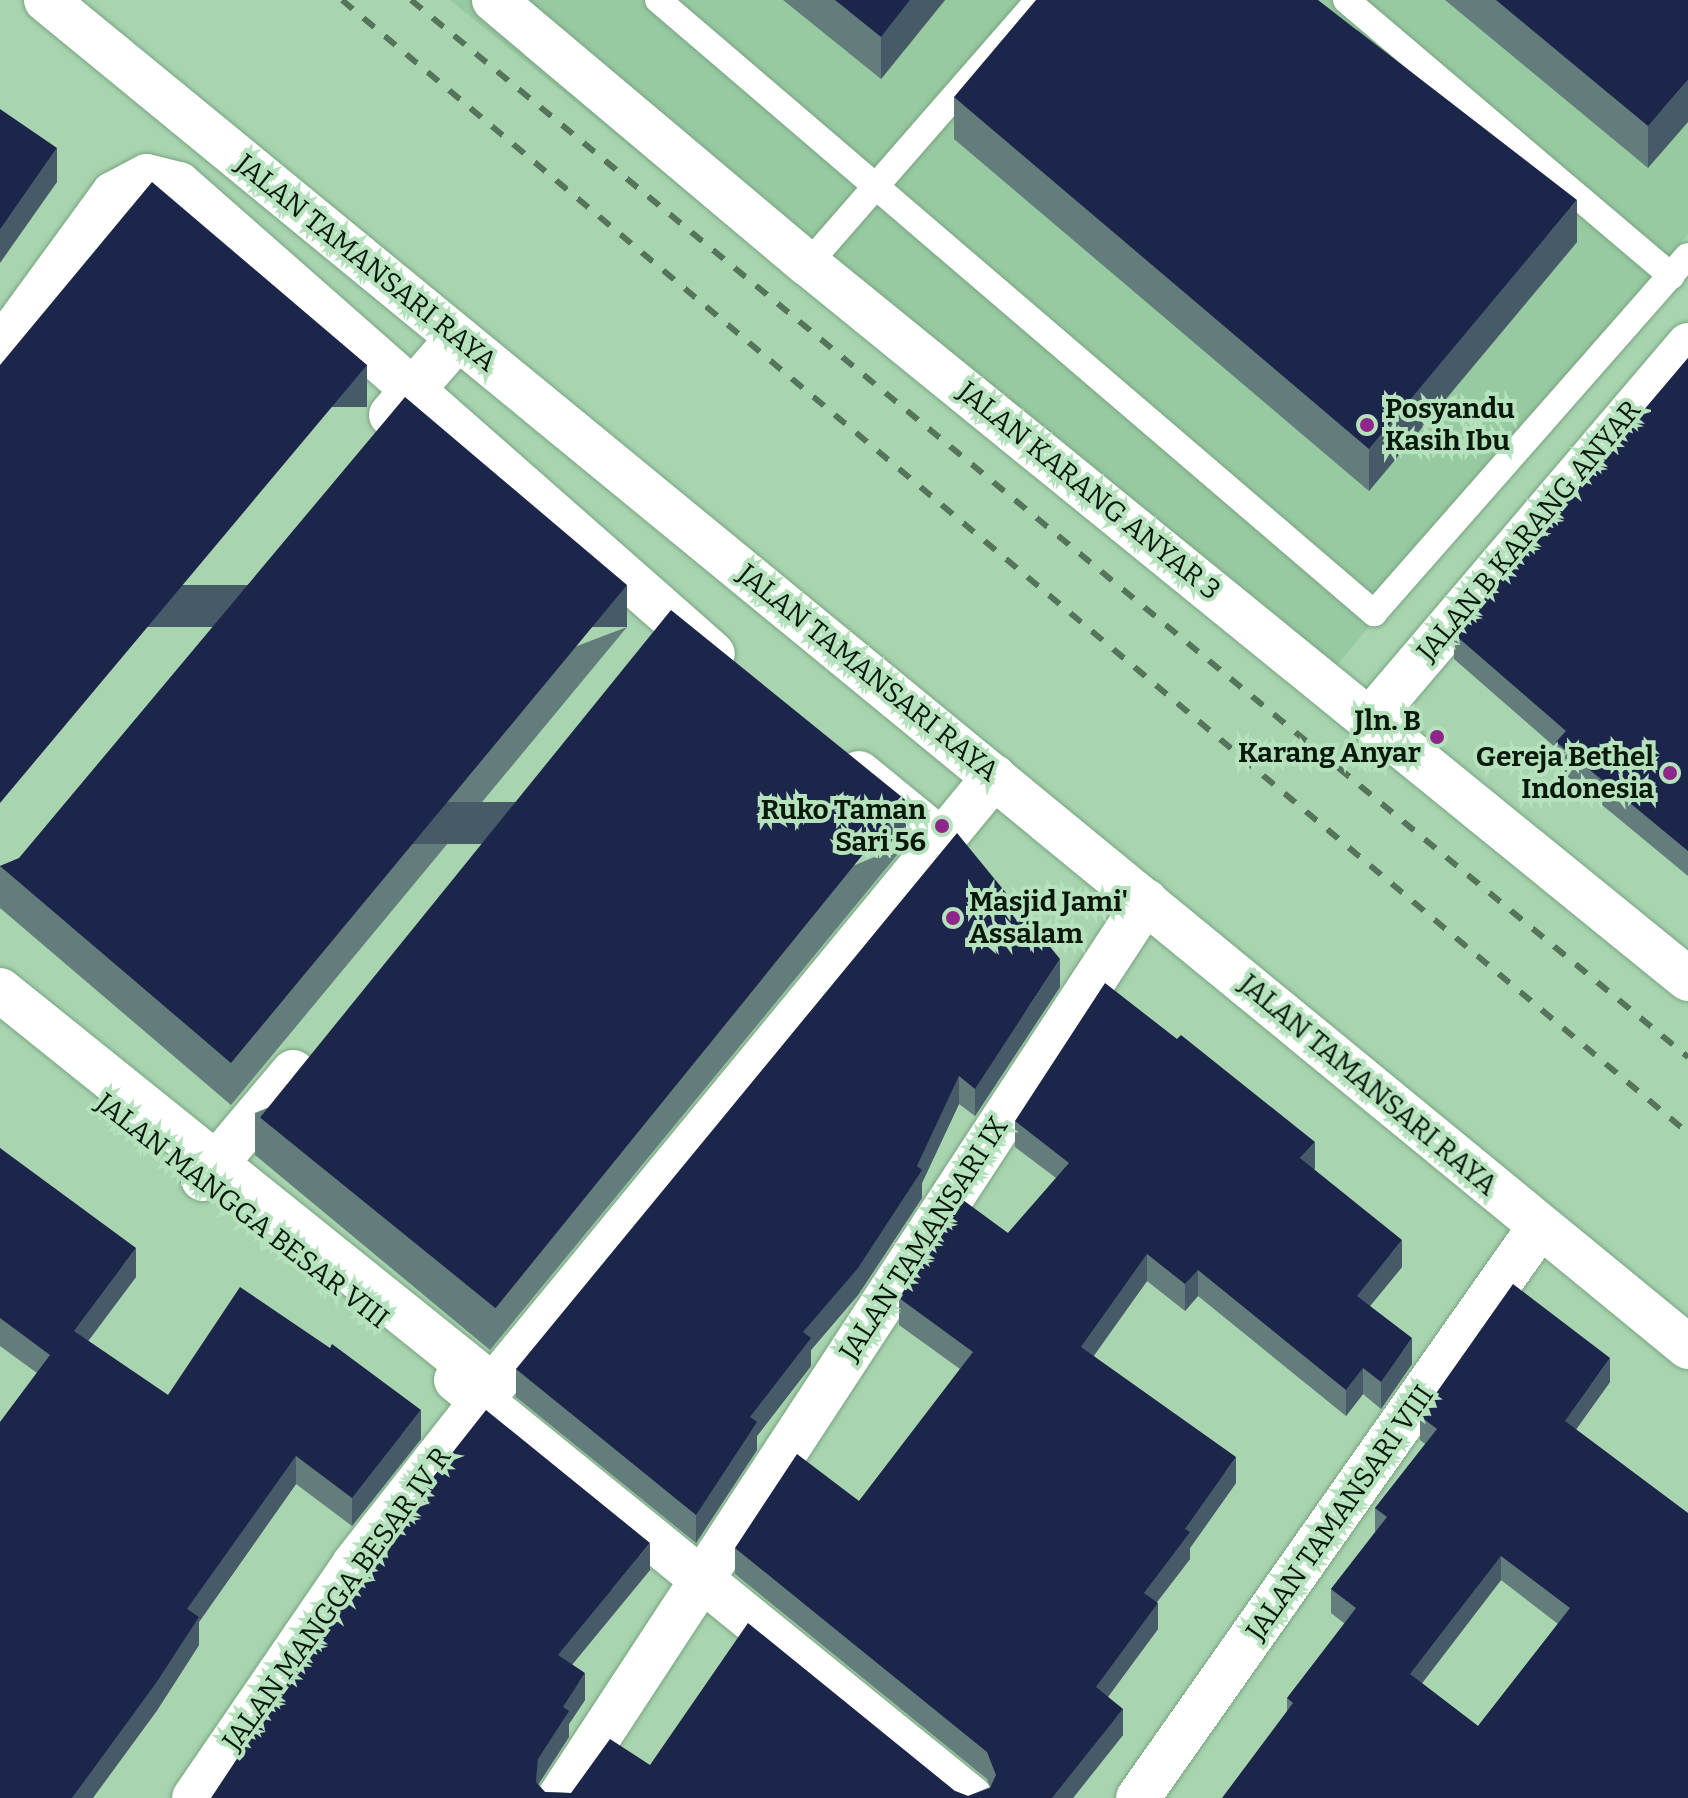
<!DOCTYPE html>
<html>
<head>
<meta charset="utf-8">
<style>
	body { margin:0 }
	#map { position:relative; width:1688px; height:1798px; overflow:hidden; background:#a8d4af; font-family:Bitter,serif }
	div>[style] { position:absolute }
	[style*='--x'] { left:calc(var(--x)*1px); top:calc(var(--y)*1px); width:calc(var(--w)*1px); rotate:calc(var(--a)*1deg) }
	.built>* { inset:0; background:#98caa1 }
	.roads { filter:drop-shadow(0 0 2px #79a380) drop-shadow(0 0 2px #79a380) }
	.service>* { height:26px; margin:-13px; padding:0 13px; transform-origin:13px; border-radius:13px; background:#fff }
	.minor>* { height:44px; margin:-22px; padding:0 22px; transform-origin:22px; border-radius:22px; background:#fff }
	.tertiary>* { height:44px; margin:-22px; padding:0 22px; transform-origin:22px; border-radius:22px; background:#fff }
	.rail>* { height:6px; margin-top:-3px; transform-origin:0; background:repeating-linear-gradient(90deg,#56745b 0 14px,transparent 0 28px) }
	.wall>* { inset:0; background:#627d7c }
	.shaded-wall>* { inset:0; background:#465a68; transform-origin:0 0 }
	.building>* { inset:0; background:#1c264a; transform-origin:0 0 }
	.dots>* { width:22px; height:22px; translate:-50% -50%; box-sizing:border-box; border:4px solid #b5e1bc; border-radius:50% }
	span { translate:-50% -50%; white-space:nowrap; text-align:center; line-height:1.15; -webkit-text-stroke:8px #b5e1bc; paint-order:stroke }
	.street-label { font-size:28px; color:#09190c }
	.poi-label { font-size:28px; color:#09190c; font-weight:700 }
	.left { translate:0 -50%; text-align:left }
	.right { translate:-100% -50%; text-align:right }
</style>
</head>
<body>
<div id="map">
	<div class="built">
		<div style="clip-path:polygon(450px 0,1688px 0,1688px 234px,1310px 699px)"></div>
	</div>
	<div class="roads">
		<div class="service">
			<div style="--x:658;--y:0;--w:943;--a:40.57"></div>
			<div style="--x:1374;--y:613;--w:475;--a:-48.7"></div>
			<div style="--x:1346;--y:0;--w:427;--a:40.3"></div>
			<div style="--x:808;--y:264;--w:350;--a:-48.9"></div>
		</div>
		<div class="minor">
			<div style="--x:0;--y:349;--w:192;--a:-53.9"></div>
			<div style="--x:113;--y:194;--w:38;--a:-28"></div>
			<div style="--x:147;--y:176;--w:33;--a:14"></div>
			<div style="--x:179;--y:184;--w:711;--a:41.35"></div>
			<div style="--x:391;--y:415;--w:102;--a:-49"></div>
			<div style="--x:1371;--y:718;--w:490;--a:-49.6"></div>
			<div style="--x:859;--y:773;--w:106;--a:39.3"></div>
			<div style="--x:0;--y:990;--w:632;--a:38.77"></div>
			<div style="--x:493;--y:1386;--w:789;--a:-50.56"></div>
			<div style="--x:203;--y:1179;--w:140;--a:-49.9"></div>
			<div style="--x:456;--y:1380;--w:663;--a:39.06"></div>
			<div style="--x:194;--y:1798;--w:283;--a:-55.6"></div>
			<div style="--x:354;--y:1564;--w:207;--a:-51.9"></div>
			<div style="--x:559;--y:1798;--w:1072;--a:-56.8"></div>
			<div style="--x:1138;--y:1798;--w:699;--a:-54.9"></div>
		</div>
		<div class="tertiary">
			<div style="--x:46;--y:0;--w:2124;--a:39.36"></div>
			<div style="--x:494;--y:0;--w:410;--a:40.1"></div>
			<div style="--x:808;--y:264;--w:1134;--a:39.09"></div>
		</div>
	</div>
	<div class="rail">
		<div style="--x:342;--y:0;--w:1759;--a:40.09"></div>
		<div style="--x:411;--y:0;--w:1658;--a:39.62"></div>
	</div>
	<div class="wall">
		<div style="clip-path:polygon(783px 0,945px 0,881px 79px)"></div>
		<div style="clip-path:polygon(1445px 0,1688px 0,1648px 168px)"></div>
		<div style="clip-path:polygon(954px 97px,1577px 242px,1369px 491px,954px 139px)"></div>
		<div style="clip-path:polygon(1688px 358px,1688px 876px,1556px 767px,1556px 748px,1454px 659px,1454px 634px)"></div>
		<div style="clip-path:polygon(627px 627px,231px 1105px,0 908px,0 866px)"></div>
		<div style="clip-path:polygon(906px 844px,490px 1350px,255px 1155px,255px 1113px)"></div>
		<div style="clip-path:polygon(1060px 987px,975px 1116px,959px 1104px,922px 1183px,922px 1198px,858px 1295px,811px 1350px,811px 1366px,757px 1436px,757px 1450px,696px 1543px,516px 1397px,516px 1369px)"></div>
		<div style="clip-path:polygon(1015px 1121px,1315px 1168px,1314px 1169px,1402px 1267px,1370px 1306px,1412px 1364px,1381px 1409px,1363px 1394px,1346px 1416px,1198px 1296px,1185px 1311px,1147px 1281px,1094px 1356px,1236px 1483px,1190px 1548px,1190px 1559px,1157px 1602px,1158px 1629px,1108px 1697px,1123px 1735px,1073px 1798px,211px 1798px,650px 1570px,572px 1664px,585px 1700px,569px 1724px,569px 1737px,538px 1784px,545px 1792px,571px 1793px,650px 1765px,955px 1791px,968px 1796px,990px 1787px,987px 1779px,735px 1574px,735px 1548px,859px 1501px,960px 1369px,899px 1325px,899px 1298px,1008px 1233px,1056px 1178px,1015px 1147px)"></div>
		<div style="clip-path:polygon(0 1148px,136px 1277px,88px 1341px,168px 1395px,421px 1439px,352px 1526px,296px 1484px,199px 1622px,199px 1645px,156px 1712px,37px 1373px,0 1346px)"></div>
		<div style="clip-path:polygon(evenodd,1610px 1382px,1576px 1429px,1688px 1798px,1287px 1711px,1287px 1698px,1345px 1624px,1331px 1613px,1331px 1589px,1375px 1532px,1375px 1508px,1425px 1444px,1420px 1440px,1420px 1416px,1610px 1382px,1501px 1580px,1558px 1624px,1478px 1726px,1422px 1683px,1501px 1580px)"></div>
	</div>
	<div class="shaded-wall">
		<div style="clip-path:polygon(910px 0,945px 0,881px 79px,881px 37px)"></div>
		<div style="clip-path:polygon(1688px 80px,1688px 122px,1648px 168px,1648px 126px)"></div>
		<div style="clip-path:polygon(57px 148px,57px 182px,0 263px,0 230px)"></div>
		<div style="clip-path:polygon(1577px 200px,1577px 242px,1369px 491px,1369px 449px)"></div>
		<div style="left:367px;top:365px;width:42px;height:571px;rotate:90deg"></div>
		<div style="left:627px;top:585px;width:42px;height:621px;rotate:90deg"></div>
		<div style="left:906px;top:802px;width:42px;height:655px;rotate:90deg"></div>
		<div style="clip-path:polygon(1060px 959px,1060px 987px,975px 1116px,975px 1089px)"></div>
		<div style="clip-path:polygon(959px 1076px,959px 1104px,922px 1183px,922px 1198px,858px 1295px,811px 1350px,811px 1366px,757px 1436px,757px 1450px,696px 1543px,696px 1515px,750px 1417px,803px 1332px,917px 1166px)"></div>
		<div style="clip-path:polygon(1315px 1142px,1315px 1168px,1300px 1184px,1300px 1158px)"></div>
		<div style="clip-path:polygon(1402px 1240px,1402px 1267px,1357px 1322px,1357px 1296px)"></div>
		<div style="clip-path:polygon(136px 1248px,136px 1277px,74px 1360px,74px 1331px)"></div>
		<div style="clip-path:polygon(1147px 1254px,1147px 1281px,1081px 1373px,1081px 1347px)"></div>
		<div style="clip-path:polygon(1198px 1270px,1198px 1296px,1185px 1311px,1185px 1284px)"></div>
		<div style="clip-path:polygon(1412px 1338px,1412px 1364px,1381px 1409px,1381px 1382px)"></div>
		<div style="clip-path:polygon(1610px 1358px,1610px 1382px,1565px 1445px,1565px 1421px)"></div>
		<div style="clip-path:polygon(1363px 1368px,1363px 1394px,1346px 1416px,1346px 1390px)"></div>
		<div style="clip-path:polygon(421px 1410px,421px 1439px,352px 1526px,352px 1498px)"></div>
		<div style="clip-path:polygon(296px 1456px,296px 1484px,199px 1622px,199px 1645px,156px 1712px,93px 1798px,72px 1798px,187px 1609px)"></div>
		<div style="clip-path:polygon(1236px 1457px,1236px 1483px,1190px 1548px,1190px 1559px,1144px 1619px,1144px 1593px,1185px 1529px)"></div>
		<div style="clip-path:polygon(650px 1543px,650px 1570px,558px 1682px,558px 1655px)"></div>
		<div style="clip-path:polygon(1501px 1556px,1501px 1580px,1410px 1699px,1410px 1674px)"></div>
		<div style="clip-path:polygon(1158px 1603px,1158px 1629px,1096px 1713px,1096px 1687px)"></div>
		<div style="clip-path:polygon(585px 1673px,585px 1700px,569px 1724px,569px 1737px,538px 1785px,536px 1782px,538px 1759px,563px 1707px)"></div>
		<div style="clip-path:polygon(1123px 1709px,1123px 1735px,1073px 1798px,1052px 1798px)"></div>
	</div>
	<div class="building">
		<div style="clip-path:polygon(835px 0,910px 0,881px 37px)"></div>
		<div style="clip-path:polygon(1036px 0,1318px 0,1577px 200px,1369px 449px,954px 97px)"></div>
		<div style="clip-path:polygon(1496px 0,1688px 0,1688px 80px,1648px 126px)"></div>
		<div style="clip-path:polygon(0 109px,57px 148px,0 230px)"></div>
		<div style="clip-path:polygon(152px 182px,367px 365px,0 803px,0 365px)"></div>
		<div style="clip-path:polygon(1688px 358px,1688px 851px,1556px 742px,1566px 731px,1454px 634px)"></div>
		<div style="clip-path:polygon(405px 397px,627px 585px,231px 1063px,0 866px,19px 858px)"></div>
		<div style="left:671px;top:610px;width:303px;height:653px;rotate:39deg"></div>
		<div style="clip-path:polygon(957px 833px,1060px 959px,975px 1089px,959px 1076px,917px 1166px,922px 1170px,858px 1268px,803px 1332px,811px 1338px,750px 1417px,757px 1422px,696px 1515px,516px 1369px)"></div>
		<div style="clip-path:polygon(1105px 983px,1177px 1039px,1181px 1035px,1315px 1142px,1300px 1158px,1402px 1240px,1357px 1296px,1412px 1338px,1381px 1382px,1363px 1368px,1346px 1390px,1198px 1270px,1185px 1284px,1147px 1254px,1081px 1347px,1236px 1457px,1185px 1529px,1190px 1532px,1144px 1593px,1158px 1603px,1096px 1687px,1123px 1709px,1052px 1798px,211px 1798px,374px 1552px,486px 1410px,650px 1543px,558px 1655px,585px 1673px,563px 1707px,569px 1711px,538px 1759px,536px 1782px,545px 1792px,571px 1793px,610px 1739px,650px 1765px,748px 1623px,955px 1791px,968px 1796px,990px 1788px,996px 1775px,987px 1752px,735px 1548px,797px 1454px,859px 1501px,973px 1352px,899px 1298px,963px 1200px,1008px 1233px,1069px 1163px,1015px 1121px)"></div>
		<div style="clip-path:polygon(0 1148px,136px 1248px,74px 1331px,168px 1395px,240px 1287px,330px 1348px,332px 1344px,421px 1410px,352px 1498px,296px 1456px,187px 1609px,199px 1617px,156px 1683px,72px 1798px,0 1798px,0 1422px,50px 1355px,0 1318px)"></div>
		<div style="clip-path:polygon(evenodd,1513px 1284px,1610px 1358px,1565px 1421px,1688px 1513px,1688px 1798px,1222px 1798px,1293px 1703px,1287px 1698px,1356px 1608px,1331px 1589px,1387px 1517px,1375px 1508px,1437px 1429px,1420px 1416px,1513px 1284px,1501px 1556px,1570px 1608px,1478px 1726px,1410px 1674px,1501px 1556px)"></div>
	</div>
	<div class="dots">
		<div style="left:1367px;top:425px;background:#8f268b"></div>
		<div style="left:1437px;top:737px;background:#8f268b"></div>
		<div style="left:1670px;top:773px;background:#8f268b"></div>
		<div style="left:942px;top:826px;background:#8f268b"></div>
		<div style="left:953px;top:918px;background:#8f268b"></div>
	</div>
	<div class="street-label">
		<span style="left:366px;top:263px;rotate:39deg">JALAN TAMANSARI RAYA</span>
		<span style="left:1089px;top:491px;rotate:39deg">JALAN KARANG ANYAR 3</span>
		<span style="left:1529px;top:531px;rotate:-50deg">JALAN B KARANG ANYAR</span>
		<span style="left:868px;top:673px;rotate:39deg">JALAN TAMANSARI RAYA</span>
		<span style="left:1368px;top:1085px;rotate:40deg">JALAN TAMANSARI RAYA</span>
		<span style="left:242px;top:1211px;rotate:38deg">JALAN MANGGA BESAR VIII</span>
		<span style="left:924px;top:1239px;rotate:-57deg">JALAN TAMANSARI IX</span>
		<span style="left:1340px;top:1513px;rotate:-55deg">JALAN TAMANSARI VIII</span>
		<span style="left:337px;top:1599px;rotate:-54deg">JALAN MANGGA BESAR IV R</span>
	</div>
	<div class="poi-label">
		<span class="left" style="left:1385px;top:425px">Posyandu<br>Kasih Ibu</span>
		<span class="right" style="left:1421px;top:737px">Jln. B<br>Karang Anyar</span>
		<span class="right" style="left:1654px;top:773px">Gereja Bethel<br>Indonesia</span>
		<span class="right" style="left:926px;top:826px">Ruko Taman<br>Sari 56</span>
		<span class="left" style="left:969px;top:918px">Masjid Jami'<br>Assalam</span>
	</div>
</div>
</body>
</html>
